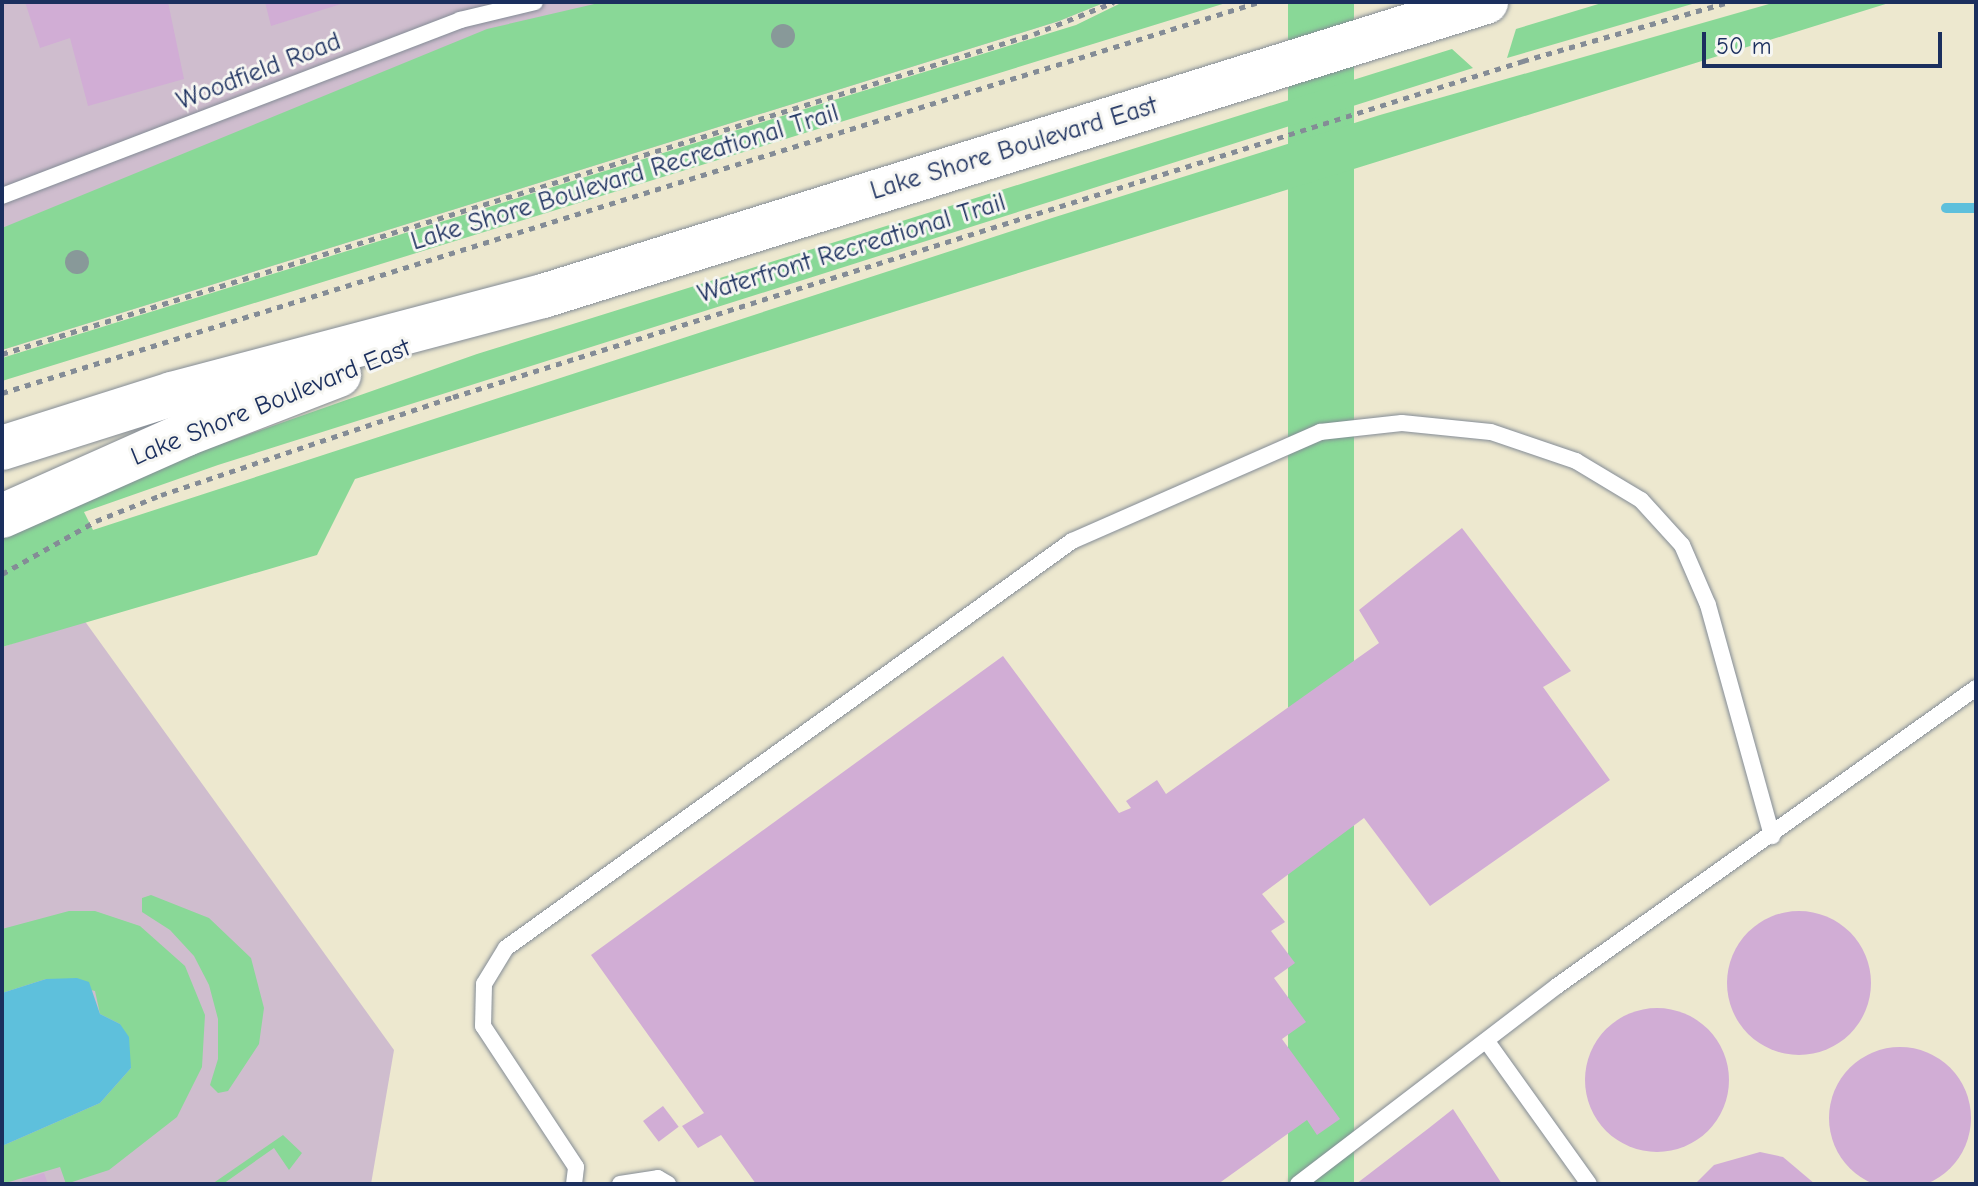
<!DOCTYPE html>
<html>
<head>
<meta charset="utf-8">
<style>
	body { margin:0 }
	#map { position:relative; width:1978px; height:1186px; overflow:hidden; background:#ede8cf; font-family:"Comic Neue",sans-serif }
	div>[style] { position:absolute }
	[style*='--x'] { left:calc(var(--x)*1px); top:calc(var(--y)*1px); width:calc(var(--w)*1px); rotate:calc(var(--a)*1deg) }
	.industrial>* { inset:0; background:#cfbdce }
	.green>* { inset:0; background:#89d897; transform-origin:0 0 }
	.water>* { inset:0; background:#5ec0dc }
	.stream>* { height:10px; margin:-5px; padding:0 5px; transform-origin:5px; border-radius:5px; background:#5ec0dc }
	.building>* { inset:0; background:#d1add5; transform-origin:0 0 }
	.round { border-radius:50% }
	.path>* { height:5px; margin-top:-2.5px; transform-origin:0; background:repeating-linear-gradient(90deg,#848c96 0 6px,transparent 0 12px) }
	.roads { filter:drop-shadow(0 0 2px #848c96) drop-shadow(0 0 2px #848c96) }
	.service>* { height:16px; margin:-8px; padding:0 8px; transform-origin:8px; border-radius:8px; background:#fff }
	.trunk>* { height:44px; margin:-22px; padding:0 22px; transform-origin:22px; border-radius:22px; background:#fff }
	.trees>* { width:24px; height:24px; margin:-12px; border-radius:50%; background:#899 }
	span { translate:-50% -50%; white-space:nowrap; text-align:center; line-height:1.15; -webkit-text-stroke:6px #f6f6f2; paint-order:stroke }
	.street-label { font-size:26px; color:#1b2f5e }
	.frame { position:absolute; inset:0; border:4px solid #1b2f5e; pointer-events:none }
	.scale { position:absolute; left:1702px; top:32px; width:240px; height:36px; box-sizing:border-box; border:4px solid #1b2f5e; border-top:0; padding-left:10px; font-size:24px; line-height:28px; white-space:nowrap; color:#1b2f5e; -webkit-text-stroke:6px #f6f6f2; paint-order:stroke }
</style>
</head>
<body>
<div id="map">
	<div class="industrial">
		<div style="clip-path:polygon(2px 2px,1106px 2px,1059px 21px,2px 350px)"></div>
		<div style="clip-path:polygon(84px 620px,394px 1050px,371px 1184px,2px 1184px,2px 647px)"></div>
	</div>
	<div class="green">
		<div style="clip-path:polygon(603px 2px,1106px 2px,1059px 21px,2px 350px,2px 228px,487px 29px)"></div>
		<div style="clip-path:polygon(1123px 2px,1229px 2px,2px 381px,2px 358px,1076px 25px)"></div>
		<div style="left:1288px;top:2px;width:66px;height:1346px"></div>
		<div style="clip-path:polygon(1605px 2px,1699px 2px,1507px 58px,1516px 29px)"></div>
		<div style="clip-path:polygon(1776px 2px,1892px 2px,355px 479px,317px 555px,2px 647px,2px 530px,105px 485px,477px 354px,1452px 49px,1473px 68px,218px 465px,84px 512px,93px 530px,1052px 218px,1380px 115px)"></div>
		<div style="clip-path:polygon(151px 895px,209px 918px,251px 958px,264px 1008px,259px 1044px,228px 1091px,218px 1093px,210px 1085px,218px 1059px,218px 1019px,209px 985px,194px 956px,170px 930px,142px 912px,142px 898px)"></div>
		<div style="clip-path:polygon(69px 911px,95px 911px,140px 926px,185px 966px,205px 1015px,202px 1067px,177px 1117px,109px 1170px,66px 1184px,60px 1167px,2px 1184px,2px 1146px,100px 1103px,131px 1068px,120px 1024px,100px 1014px,95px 991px,46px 979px,2px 993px,2px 929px)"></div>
		<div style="clip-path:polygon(283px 1135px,302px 1153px,289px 1170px,274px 1148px,223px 1184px,212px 1184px)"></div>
	</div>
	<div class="water">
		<div style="clip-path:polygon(77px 978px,89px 982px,100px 1014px,120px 1024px,129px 1037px,131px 1068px,100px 1103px,2px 1146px,2px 993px,46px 979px)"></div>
	</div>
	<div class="stream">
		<div style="--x:1946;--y:208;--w:30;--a:0"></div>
	</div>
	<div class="building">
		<div style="clip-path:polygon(25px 2px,168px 2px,184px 79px,88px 106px,70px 38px,40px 48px)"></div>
		<div style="clip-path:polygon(265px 2px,344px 2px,344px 3px,271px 26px)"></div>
		<div style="clip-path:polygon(1462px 528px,1571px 671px,1543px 687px,1610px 780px,1430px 906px,1364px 818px,1262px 894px,1285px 922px,1271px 931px,1295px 963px,1274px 978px,1306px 1022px,1282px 1039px,1340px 1119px,1317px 1135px,1307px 1120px,1218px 1184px,756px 1184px,721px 1135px,698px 1148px,682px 1126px,704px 1113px,591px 955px,1003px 656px,1119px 813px,1131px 808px,1126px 801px,1157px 780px,1166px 794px,1379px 643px,1359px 610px)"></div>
		<div class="round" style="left:1727px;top:911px;width:144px;height:144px"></div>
		<div class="round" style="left:1585px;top:1008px;width:144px;height:144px"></div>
		<div class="round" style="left:1829px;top:1047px;width:142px;height:142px"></div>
		<div style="left:663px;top:1106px;width:26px;height:25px;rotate:53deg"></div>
		<div style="clip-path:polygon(1453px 1109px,1502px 1184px,1356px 1184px,1429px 1128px)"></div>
		<div style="clip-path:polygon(1760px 1152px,1783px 1157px,1815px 1184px,1695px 1184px,1714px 1165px)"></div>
		<div style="clip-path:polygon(44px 1173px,48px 1184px,23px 1184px,22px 1180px)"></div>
	</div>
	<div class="path">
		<div style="--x:2;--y:354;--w:1080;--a:-17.23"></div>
		<div style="--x:1034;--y:34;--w:86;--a:-21.8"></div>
		<div style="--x:2;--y:393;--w:1316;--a:-17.28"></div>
		<div style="--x:2;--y:574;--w:108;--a:-29.4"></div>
		<div style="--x:96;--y:521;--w:70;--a:-21.8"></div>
		<div style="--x:161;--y:495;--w:308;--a:-18.6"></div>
		<div style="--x:453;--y:397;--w:1122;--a:-17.43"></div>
		<div style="--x:1523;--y:61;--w:214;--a:-16"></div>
	</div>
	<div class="roads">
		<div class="service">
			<div style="--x:2;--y:196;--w:491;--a:-21"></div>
			<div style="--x:460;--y:20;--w:77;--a:-13.5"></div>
			<div style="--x:1488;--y:1043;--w:173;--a:54.4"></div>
			<div style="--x:574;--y:1184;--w:17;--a:-83"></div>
			<div style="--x:576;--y:1167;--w:169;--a:-123.4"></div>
			<div style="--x:483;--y:1026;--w:42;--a:-88.6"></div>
			<div style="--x:484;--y:984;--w:42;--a:-58.6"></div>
			<div style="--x:506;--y:948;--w:697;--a:-35.72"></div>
			<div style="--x:1072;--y:541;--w:271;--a:-23.7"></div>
			<div style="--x:1320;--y:432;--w:82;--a:-6.3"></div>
			<div style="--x:1402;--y:423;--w:89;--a:5.8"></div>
			<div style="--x:1491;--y:432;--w:90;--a:18.8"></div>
			<div style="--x:1576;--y:461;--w:76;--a:31"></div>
			<div style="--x:1641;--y:500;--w:61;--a:47.7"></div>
			<div style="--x:1682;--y:545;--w:65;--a:66.6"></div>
			<div style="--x:1708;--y:605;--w:240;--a:74.5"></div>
			<div style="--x:620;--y:1184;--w:38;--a:-9"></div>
			<div style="--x:658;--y:1178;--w:12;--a:31"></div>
			<div style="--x:1298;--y:1184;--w:326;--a:-37.4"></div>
			<div style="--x:1557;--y:986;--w:514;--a:-35.42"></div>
		</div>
		<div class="trunk">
			<div style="--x:2;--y:448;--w:178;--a:-17.6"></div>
			<div style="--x:172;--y:394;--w:384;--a:-14.8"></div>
			<div style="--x:543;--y:296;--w:988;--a:-17.32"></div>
			<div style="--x:2;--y:516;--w:201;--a:-24"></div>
			<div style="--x:186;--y:434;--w:164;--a:-21.1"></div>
		</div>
	</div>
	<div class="trees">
		<div style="left:783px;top:36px"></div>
		<div style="left:77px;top:262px"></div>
	</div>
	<div class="street-label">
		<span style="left:259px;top:72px;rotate:-21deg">Woodfield Road</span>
		<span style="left:1014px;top:149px;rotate:-17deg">Lake Shore Boulevard East</span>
		<span style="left:625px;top:178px;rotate:-17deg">Lake Shore Boulevard Recreational Trail</span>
		<span style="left:852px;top:249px;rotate:-17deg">Waterfront Recreational Trail</span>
		<span style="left:271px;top:403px;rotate:-22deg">Lake Shore Boulevard East</span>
	</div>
	<div class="frame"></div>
	<div class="scale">50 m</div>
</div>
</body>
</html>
